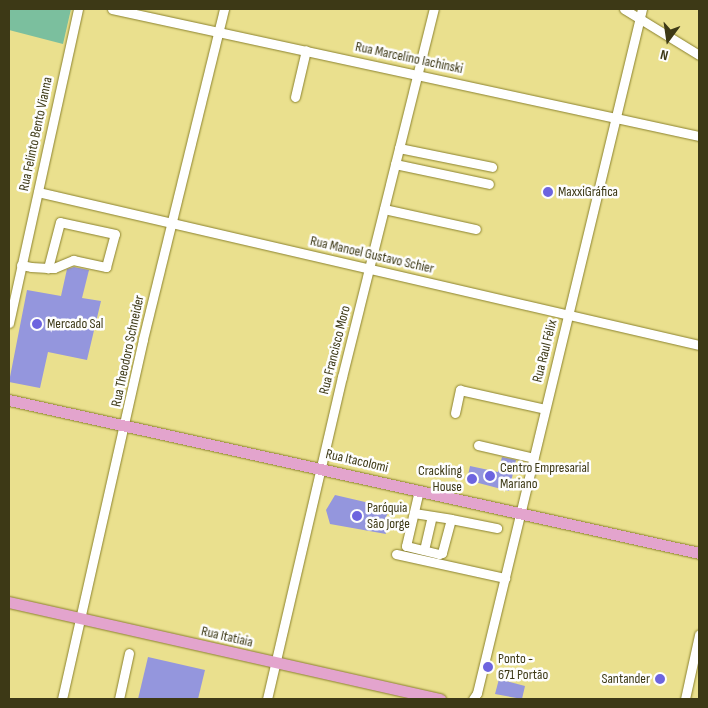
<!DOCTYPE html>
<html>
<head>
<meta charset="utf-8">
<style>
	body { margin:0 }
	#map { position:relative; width:708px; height:708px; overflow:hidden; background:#eae08e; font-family:"Sofia Sans Condensed",sans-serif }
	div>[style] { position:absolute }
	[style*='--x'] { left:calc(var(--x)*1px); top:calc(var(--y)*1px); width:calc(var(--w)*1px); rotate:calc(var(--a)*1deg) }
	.green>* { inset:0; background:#7bbf9e }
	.building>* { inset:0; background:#9496dd }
	.roads { filter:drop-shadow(0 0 1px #8b822e) drop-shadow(0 0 1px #8b822e) }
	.minor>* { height:9px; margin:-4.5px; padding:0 4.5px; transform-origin:4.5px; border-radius:4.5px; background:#fff }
	.major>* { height:11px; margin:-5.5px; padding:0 5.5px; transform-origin:5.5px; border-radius:5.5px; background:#e3a4cd }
	.dots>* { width:14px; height:14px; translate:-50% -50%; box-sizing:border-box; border:2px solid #fefefe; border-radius:50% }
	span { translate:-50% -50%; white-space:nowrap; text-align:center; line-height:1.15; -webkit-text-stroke:5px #fefefe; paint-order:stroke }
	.street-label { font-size:14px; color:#3d3916 }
	.poi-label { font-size:14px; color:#3d3916 }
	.left { translate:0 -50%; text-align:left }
	.right { translate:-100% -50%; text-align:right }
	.frame { position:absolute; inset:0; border:10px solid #3d3916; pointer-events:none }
	.north { position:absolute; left:643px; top:15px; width:50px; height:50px; -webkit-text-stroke:4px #fefefe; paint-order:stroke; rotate:194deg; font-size:14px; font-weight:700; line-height:20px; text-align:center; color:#3d3916 }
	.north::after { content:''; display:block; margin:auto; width:18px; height:22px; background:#3d3916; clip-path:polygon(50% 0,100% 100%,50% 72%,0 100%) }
</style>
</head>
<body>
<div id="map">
	<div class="green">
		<div style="clip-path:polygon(9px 9px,71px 9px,63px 44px,9px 30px)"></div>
	</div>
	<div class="building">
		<div style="clip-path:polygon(74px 267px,89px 270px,82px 298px,101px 301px,87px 360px,48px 352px,40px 388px,9px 382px,27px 290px,61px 296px,67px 269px)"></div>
		<div style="clip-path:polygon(502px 457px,516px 460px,509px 491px,467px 480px,470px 466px,498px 472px)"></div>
		<div style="clip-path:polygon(335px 495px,391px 508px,383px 522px,386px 534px,330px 524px,326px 510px)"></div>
		<div style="clip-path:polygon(148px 657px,205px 670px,198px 699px,138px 699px)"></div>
		<div style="clip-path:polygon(499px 679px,525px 686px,522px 699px,495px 694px)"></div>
	</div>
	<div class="roads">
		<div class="minor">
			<div style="--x:112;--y:9;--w:601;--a:12.21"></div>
			<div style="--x:624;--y:9;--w:88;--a:31.5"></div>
			<div style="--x:295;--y:97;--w:48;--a:-76.8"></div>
			<div style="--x:399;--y:148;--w:95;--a:11.5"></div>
			<div style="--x:395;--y:164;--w:96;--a:12"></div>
			<div style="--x:38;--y:192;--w:678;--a:13.03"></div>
			<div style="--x:384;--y:209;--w:94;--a:12.3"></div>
			<div style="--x:21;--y:265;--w:10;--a:11"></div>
			<div style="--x:31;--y:267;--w:17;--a:3"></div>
			<div style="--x:48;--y:268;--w:6;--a:0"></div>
			<div style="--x:54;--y:268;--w:21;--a:-23"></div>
			<div style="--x:73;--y:260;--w:34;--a:12"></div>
			<div style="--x:106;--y:267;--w:34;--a:-75"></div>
			<div style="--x:115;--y:234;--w:56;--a:-167.7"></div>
			<div style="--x:60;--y:222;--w:48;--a:104.6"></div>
			<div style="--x:9;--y:323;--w:321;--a:-77.6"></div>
			<div style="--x:455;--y:413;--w:24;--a:-78"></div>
			<div style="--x:460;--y:390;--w:87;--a:12.6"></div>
			<div style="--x:478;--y:445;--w:57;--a:13.1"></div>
			<div style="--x:414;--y:513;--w:37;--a:9"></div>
			<div style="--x:451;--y:519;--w:35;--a:105"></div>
			<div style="--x:442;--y:553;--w:3;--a:162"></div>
			<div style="--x:439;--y:554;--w:34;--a:-166"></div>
			<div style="--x:406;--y:546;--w:57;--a:-76.9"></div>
			<div style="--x:451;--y:519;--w:47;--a:11.1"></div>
			<div style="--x:424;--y:550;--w:35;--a:-77"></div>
			<div style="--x:396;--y:554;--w:112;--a:12.4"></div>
			<div style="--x:62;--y:699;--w:369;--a:-77.3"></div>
			<div style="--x:143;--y:339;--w:340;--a:-76.2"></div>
			<div style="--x:119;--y:699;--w:47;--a:-77.7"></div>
			<div style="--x:267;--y:699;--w:331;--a:-76.9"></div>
			<div style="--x:342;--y:377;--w:379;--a:-76"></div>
			<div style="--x:473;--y:699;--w:7;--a:-56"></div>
			<div style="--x:477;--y:693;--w:704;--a:-76.44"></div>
			<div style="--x:685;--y:699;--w:66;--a:-77.7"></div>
		</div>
		<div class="major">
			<div style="--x:9;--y:400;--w:707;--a:12.5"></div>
			<div style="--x:9;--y:602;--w:442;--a:12.7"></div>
		</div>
	</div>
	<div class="dots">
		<div style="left:548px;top:192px;background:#6d64df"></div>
		<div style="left:37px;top:324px;background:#6d64df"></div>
		<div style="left:490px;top:476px;background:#6d64df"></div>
		<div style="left:472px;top:479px;background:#6d64df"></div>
		<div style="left:357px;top:516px;background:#6d64df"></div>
		<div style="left:488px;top:667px;background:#6d64df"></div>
		<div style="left:660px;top:679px;background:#6d64df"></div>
	</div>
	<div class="street-label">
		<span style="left:409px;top:58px;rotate:12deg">Rua Marcelino Iachinski</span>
		<span style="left:36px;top:134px;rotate:-78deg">Rua Felinto Bento Vianna</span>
		<span style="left:372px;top:255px;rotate:13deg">Rua Manoel Gustavo Schier</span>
		<span style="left:335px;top:350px;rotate:-76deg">Rua Francisco Moro</span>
		<span style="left:128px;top:351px;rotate:-78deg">Rua Theodoro Schneider</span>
		<span style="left:545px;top:351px;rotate:-76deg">Rua Raul Félix</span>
		<span style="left:357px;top:461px;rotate:13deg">Rua Itacolomi</span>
		<span style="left:227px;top:637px;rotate:13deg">Rua Itatiaia</span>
	</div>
	<div class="poi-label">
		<span class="left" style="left:558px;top:192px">MaxxiGráfica</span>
		<span class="left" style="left:47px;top:324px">Mercado Sal</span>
		<span class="left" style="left:500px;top:476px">Centro Empresarial<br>Mariano</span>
		<span class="right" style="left:462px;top:479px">Crackling<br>House</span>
		<span class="left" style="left:367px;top:516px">Paróquia<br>São Jorge</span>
		<span class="left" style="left:498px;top:667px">Ponto -<br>671 Portão</span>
		<span class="right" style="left:650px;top:679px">Santander</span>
	</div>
	<div class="frame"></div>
	<div class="north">N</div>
</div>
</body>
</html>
